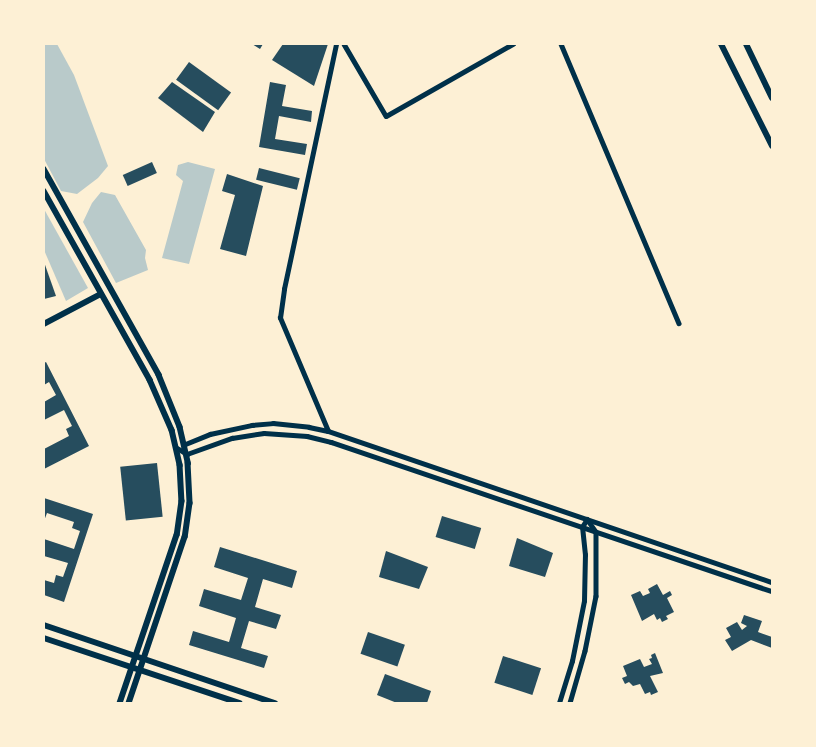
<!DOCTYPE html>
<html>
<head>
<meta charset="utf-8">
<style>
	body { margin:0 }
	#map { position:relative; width:816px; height:747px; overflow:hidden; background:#fdf0d5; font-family:Manrope,sans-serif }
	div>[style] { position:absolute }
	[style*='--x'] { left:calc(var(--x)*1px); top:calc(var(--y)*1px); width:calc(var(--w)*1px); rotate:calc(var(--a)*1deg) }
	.green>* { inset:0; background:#b9caca }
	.building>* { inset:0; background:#264d5e; transform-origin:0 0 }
	.minor>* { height:4.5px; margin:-2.25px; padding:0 2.25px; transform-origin:2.25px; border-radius:2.25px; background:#003049 }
	.tertiary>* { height:5.5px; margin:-2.75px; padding:0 2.75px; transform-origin:2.75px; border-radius:2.75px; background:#003049 }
	.secondary>* { height:6px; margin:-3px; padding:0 3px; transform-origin:3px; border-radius:3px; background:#003049 }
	span { translate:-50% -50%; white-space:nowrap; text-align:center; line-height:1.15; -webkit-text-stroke:4.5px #fdf0d5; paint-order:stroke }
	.frame { position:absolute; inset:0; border:45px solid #fdf0d5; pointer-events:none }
</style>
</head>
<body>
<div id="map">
	<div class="green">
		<div style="clip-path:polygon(44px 44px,57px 44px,74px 75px,108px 166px,98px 178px,77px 194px,61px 191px,44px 159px)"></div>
		<div style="clip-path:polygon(188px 162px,215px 169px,189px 264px,162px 258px,183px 181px,176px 175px,178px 165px)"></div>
		<div style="clip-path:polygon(101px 192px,115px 195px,146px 250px,145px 258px,148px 270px,116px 283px,83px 222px,92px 203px)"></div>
		<div style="clip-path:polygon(44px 209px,88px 288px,66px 301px,44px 250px)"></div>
	</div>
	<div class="building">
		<div style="clip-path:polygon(252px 44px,263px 44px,260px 49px)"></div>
		<div style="clip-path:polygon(283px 44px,328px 44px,314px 86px,272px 60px)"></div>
		<div style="left:189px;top:62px;width:52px;height:22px;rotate:36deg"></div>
		<div style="clip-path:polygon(172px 82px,215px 112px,203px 132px,158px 98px)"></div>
		<div style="clip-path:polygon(270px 82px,286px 85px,282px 106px,312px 111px,311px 122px,279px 116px,275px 139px,307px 144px,305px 155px,259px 147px)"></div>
		<div style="left:152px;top:162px;width:12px;height:32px;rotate:66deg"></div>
		<div style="left:259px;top:168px;width:42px;height:12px;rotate:14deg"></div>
		<div style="clip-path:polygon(227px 174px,263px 186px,246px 256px,220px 249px,235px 195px,222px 191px)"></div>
		<div style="clip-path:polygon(44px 262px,56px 296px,44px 299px)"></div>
		<div style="clip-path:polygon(46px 362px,89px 446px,44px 469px,44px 449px,69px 436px,66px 429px,72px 426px,64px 410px,44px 420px,44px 402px,56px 395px,49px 382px,44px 385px,44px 363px)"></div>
		<div style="left:157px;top:463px;width:54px;height:37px;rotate:84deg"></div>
		<div style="clip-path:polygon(44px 498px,93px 514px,64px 602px,44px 595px,44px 580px,54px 583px,56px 575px,63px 577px,68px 563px,44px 556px,44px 539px,74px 549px,80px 531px,72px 528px,74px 522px,47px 513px,44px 521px)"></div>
		<div style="left:442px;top:516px;width:41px;height:22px;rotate:17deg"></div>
		<div style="clip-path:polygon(517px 538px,553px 553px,545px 577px,509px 566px)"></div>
		<div style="clip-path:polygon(220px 547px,297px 571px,292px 588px,263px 579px,255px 607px,281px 615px,276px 629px,249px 621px,241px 648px,268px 656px,264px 668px,189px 645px,193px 631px,229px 642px,236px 618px,199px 606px,204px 589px,241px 600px,248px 578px,214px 567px)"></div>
		<div style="clip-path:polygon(386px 551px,428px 567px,419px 589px,379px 577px)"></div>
		<div style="clip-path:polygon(657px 584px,663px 595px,670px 591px,672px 595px,667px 598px,674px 612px,666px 616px,668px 619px,662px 622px,660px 618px,657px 620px,654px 614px,642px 621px,631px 595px,640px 591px,643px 596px,650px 593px,648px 589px)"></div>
		<div style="clip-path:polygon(744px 615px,762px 621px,758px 632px,772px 637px,772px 648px,751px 640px,732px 651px,725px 640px,731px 637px,726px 628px,737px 622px,742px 630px,747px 626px,741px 623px)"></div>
		<div style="left:368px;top:632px;width:39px;height:23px;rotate:19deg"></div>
		<div style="clip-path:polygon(655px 653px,663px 673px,650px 676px,658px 692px,651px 695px,650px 692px,645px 694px,640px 684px,633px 686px,629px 682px,625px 684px,622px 678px,627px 676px,623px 666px,640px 659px,644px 667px,652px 664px,649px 659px,652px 658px,651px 655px)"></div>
		<div style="left:503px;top:656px;width:40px;height:28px;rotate:18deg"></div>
		<div style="clip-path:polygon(385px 674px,431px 691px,427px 703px,397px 703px,377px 695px)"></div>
	</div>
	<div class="minor">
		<div style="--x:344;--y:44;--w:83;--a:59.7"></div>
		<div style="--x:386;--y:116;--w:146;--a:-29.6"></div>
		<div style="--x:561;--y:44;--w:303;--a:67.1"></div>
		<div style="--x:328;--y:431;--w:123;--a:-113"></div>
		<div style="--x:280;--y:318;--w:29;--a:-82"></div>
		<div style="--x:284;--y:289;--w:250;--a:-78"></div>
		<div style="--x:183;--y:445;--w:29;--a:-22"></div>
		<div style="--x:210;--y:434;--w:43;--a:-12.1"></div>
		<div style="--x:252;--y:425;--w:21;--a:-5"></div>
		<div style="--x:273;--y:423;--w:36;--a:6"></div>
		<div style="--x:309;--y:427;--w:19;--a:12"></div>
		<div style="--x:328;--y:431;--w:469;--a:18.8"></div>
		<div style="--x:177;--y:448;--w:12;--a:31"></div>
		<div style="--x:187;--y:454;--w:48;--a:-19.6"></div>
		<div style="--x:232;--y:438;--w:32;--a:-9"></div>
		<div style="--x:264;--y:433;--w:43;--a:4"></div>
		<div style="--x:307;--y:436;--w:25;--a:14"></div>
		<div style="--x:331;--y:442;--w:465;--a:18.7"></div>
		<div style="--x:559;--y:703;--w:44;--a:-72.8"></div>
		<div style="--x:572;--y:661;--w:61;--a:-78.7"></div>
		<div style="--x:584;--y:601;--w:46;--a:-88.8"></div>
		<div style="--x:585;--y:555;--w:28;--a:-96"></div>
		<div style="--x:582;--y:527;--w:9;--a:-58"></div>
		<div style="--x:587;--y:519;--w:16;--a:55"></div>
		<div style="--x:596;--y:532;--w:64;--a:90"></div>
		<div style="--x:596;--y:596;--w:56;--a:101.3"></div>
		<div style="--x:585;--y:651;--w:54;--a:106.1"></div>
	</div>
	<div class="tertiary">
		<div style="--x:44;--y:169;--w:236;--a:60.8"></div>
		<div style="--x:159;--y:375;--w:56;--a:68"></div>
		<div style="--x:180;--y:427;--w:37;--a:77"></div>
		<div style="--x:188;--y:463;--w:40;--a:87.1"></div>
		<div style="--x:190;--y:503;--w:34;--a:98"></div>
		<div style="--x:185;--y:537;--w:175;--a:108.6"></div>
		<div style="--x:44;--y:191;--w:217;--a:60.7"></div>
		<div style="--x:150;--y:380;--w:55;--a:66.3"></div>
		<div style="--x:172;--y:430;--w:36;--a:77"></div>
		<div style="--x:180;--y:465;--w:36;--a:87"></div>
		<div style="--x:182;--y:501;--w:34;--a:98"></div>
		<div style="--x:177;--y:535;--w:177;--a:108.7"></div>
		<div style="--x:44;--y:324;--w:64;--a:-27.8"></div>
		<div style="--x:44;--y:625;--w:244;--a:18.7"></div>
		<div style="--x:44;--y:638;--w:206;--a:18.4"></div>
	</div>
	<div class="secondary">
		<div style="--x:721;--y:44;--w:114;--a:63.4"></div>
		<div style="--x:746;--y:44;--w:60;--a:64.3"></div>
	</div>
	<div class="frame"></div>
</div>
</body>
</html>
